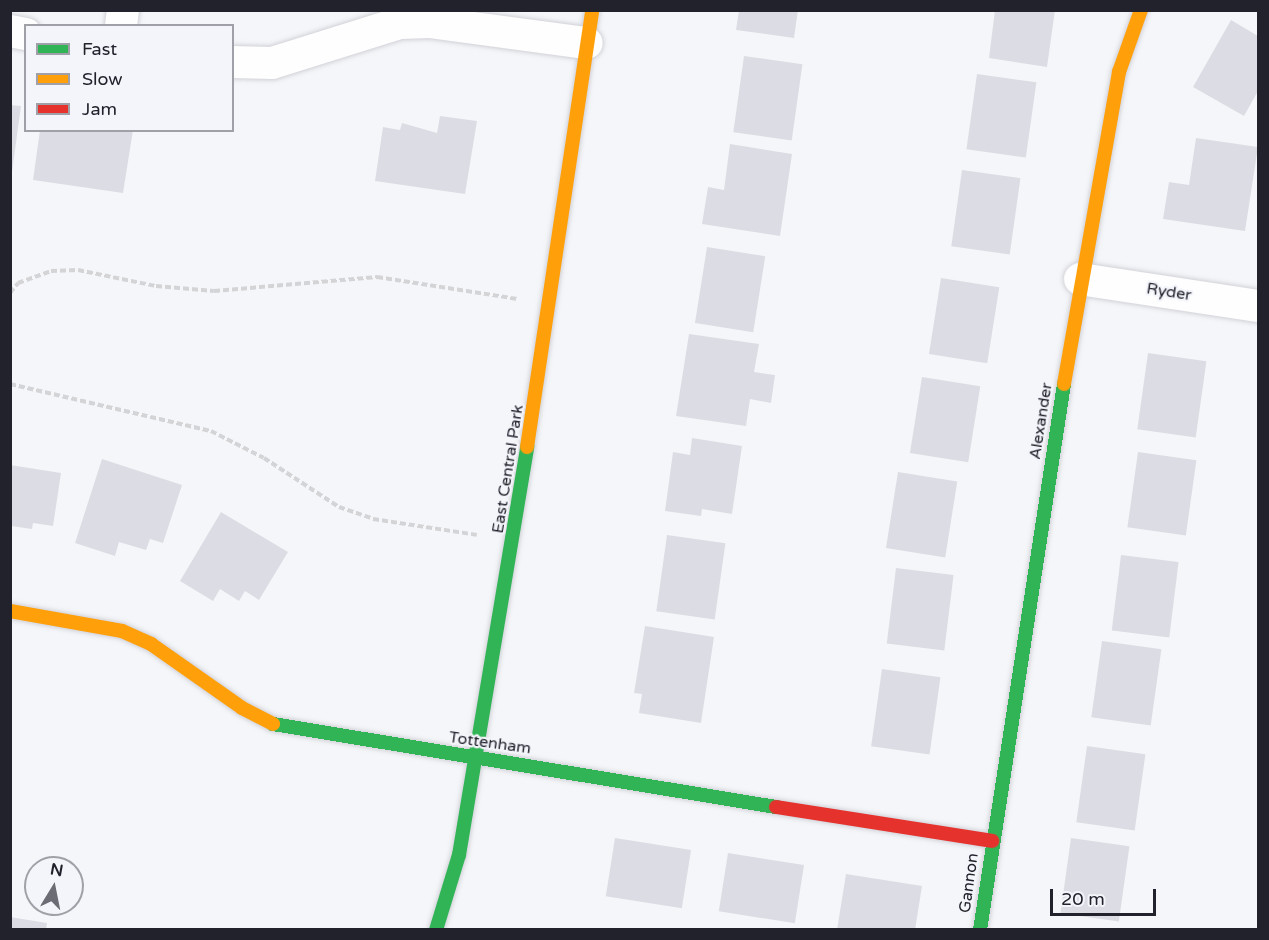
<!DOCTYPE html>
<html>
<head>
<meta charset="utf-8">
<style>
	body { margin:0 }
	#map { position:relative; width:1269px; height:940px; overflow:hidden; background:#f5f6f9; font-family:"Varela Round",sans-serif }
	div>[style] { position:absolute }
	[style*='--x'] { left:calc(var(--x)*1px); top:calc(var(--y)*1px); width:calc(var(--w)*1px); rotate:calc(var(--a)*1deg) }
	.building>* { inset:0; background:#dcdde4; transform-origin:0 0 }
	.path>* { height:4px; margin-top:-2px; transform-origin:0; background:repeating-linear-gradient(90deg,#d4d4d6 0 6px,transparent 0 9px) }
	.roads { filter:drop-shadow(0 0 2px #d1d2d8) drop-shadow(0 0 2px #d1d2d8) }
	.street>* { height:32px; margin:-16px; padding:0 16px; transform-origin:16px; border-radius:16px; background:#fefefe }
	.fast>* { height:14px; margin:-7px; padding:0 7px; transform-origin:7px; border-radius:7px; background:#30b455 }
	.slow>* { height:14px; margin:-7px; padding:0 7px; transform-origin:7px; border-radius:7px; background:#ff9f0a }
	.jam>* { height:14px; margin:-7px; padding:0 7px; transform-origin:7px; border-radius:7px; background:#e5322d }
	span { translate:-50% -50%; white-space:nowrap; text-align:center; line-height:1.15; -webkit-text-stroke:4.5px #f4f5fa; paint-order:stroke }
	.street-label { font-size:16px; color:#21222c }
	.frame { position:absolute; inset:0; border:12px solid #21222c; pointer-events:none }
	.legend { position:absolute; left:24px; top:24px; width:210px; height:108px; box-sizing:border-box; background:#f4f5fa; border:2px solid #a0a1a8; margin:0; padding:8px 10px; list-style:none; font-size:18px; color:#21222c }
	.legend li { display:flex; align-items:center; gap:12px; height:30px }
	.legend b { width:30px; border:2px solid #a0a1a8 }
	.north { position:absolute; left:24px; top:856px; width:60px; height:60px; box-sizing:border-box; background:#f4f5fa; border:2px solid #a0a1a8; border-radius:50%; rotate:10deg; font-size:16px; font-weight:700; line-height:24px; text-align:center; color:#21222c }
	.north::after { content:''; display:block; margin:auto; width:21px; height:27px; background:#6b6c74; clip-path:polygon(50% 0,100% 100%,50% 72%,0 100%) }
	.scale { position:absolute; left:1050px; top:889px; width:106px; height:27px; box-sizing:border-box; border:3px solid #21222c; border-top:0; padding-left:8px; font-size:18px; line-height:21px; white-space:nowrap; color:#21222c; -webkit-text-stroke:4px #f4f5fa; paint-order:stroke }
</style>
</head>
<body>
<div id="map">
	<div class="building">
		<div style="clip-path:polygon(739px 10px,798px 10px,794px 38px,736px 30px)"></div>
		<div style="clip-path:polygon(995px 10px,1055px 10px,1047px 67px,989px 58px)"></div>
		<div style="clip-path:polygon(1231px 20px,1258px 36px,1258px 91px,1244px 116px,1193px 87px)"></div>
		<div style="left:744px;top:56px;width:59px;height:77px;rotate:8deg"></div>
		<div style="left:977px;top:74px;width:60px;height:76px;rotate:8deg"></div>
		<div style="clip-path:polygon(10px 105px,21px 106px,12px 172px,10px 172px)"></div>
		<div style="clip-path:polygon(440px 116px,477px 121px,465px 194px,375px 181px,383px 127px,400px 130px,402px 123px,437px 133px)"></div>
		<div style="clip-path:polygon(40px 130px,133px 130px,123px 193px,33px 180px)"></div>
		<div style="clip-path:polygon(1196px 138px,1258px 147px,1245px 231px,1163px 219px,1169px 182px,1189px 185px)"></div>
		<div style="clip-path:polygon(730px 144px,792px 154px,780px 236px,702px 224px,708px 187px,724px 190px)"></div>
		<div style="left:962px;top:170px;width:59px;height:77px;rotate:8deg"></div>
		<div style="left:707px;top:247px;width:59px;height:77px;rotate:9deg"></div>
		<div style="left:941px;top:278px;width:59px;height:77px;rotate:9deg"></div>
		<div style="clip-path:polygon(689px 334px,759px 344px,754px 372px,775px 375px,771px 403px,750px 399px,746px 426px,676px 416px)"></div>
		<div style="left:1148px;top:353px;width:59px;height:77px;rotate:8deg"></div>
		<div style="left:922px;top:377px;width:59px;height:77px;rotate:9deg"></div>
		<div style="clip-path:polygon(692px 438px,742px 446px,732px 514px,702px 509px,701px 516px,665px 511px,673px 452px,690px 455px)"></div>
		<div style="left:1138px;top:452px;width:59px;height:76px;rotate:8deg"></div>
		<div style="clip-path:polygon(102px 459px,182px 485px,163px 543px,150px 539px,146px 550px,119px 542px,115px 556px,75px 543px)"></div>
		<div style="clip-path:polygon(10px 465px,61px 473px,53px 526px,33px 523px,32px 529px,11px 526px)"></div>
		<div style="left:898px;top:472px;width:60px;height:77px;rotate:9deg"></div>
		<div style="clip-path:polygon(221px 512px,288px 552px,259px 600px,245px 591px,239px 601px,220px 589px,213px 601px,180px 581px)"></div>
		<div style="left:667px;top:535px;width:59px;height:77px;rotate:8deg"></div>
		<div style="left:1121px;top:555px;width:58px;height:76px;rotate:7deg"></div>
		<div style="left:896px;top:568px;width:58px;height:76px;rotate:7deg"></div>
		<div style="clip-path:polygon(645px 626px,714px 637px,701px 723px,639px 713px,642px 694px,634px 693px)"></div>
		<div style="left:1102px;top:641px;width:60px;height:77px;rotate:8deg"></div>
		<div style="left:882px;top:669px;width:59px;height:78px;rotate:8deg"></div>
		<div style="left:1087px;top:746px;width:59px;height:77px;rotate:8deg"></div>
		<div style="left:615px;top:838px;width:77px;height:59px;rotate:9deg"></div>
		<div style="left:1071px;top:838px;width:59px;height:76px;rotate:8deg"></div>
		<div style="left:728px;top:853px;width:77px;height:59px;rotate:9deg"></div>
		<div style="clip-path:polygon(846px 874px,922px 886px,915px 930px,837px 930px)"></div>
		<div style="clip-path:polygon(10px 917px,47px 923px,46px 930px,10px 930px)"></div>
	</div>
	<div class="path">
		<div style="--x:10;--y:293;--w:13;--a:-51"></div>
		<div style="--x:18;--y:283;--w:35;--a:-20"></div>
		<div style="--x:51;--y:271;--w:27;--a:-2"></div>
		<div style="--x:78;--y:270;--w:80;--a:11.6"></div>
		<div style="--x:156;--y:286;--w:58;--a:4.9"></div>
		<div style="--x:214;--y:291;--w:164;--a:-4.9"></div>
		<div style="--x:377;--y:277;--w:142;--a:8.9"></div>
		<div style="--x:10;--y:384;--w:206;--a:13.2"></div>
		<div style="--x:211;--y:431;--w:59;--a:27"></div>
		<div style="--x:264;--y:458;--w:90;--a:33.2"></div>
		<div style="--x:339;--y:507;--w:36;--a:19"></div>
		<div style="--x:373;--y:519;--w:105;--a:8.7"></div>
	</div>
	<div class="roads">
		<div class="street">
			<div style="--x:121;--y:26;--w:16;--a:-83"></div>
			<div style="--x:10;--y:31;--w:16;--a:11"></div>
			<div style="--x:232;--y:62;--w:40;--a:1.4"></div>
			<div style="--x:272;--y:63;--w:134;--a:-17.4"></div>
			<div style="--x:400;--y:23;--w:29;--a:-2"></div>
			<div style="--x:429;--y:22;--w:159;--a:7.6"></div>
			<div style="--x:1080;--y:279;--w:180;--a:8.6"></div>
		</div>
		<div class="fast">
			<div style="--x:273;--y:724;--w:510;--a:9.37"></div>
			<div style="--x:436;--y:930;--w:78;--a:-73"></div>
			<div style="--x:459;--y:855;--w:414;--a:-80.5"></div>
			<div style="--x:980;--y:930;--w:552;--a:-81.25"></div>
		</div>
		<div class="slow">
			<div style="--x:1064;--y:384;--w:317;--a:-80"></div>
			<div style="--x:1119;--y:72;--w:66;--a:-70.5"></div>
			<div style="--x:527;--y:447;--w:442;--a:-81.5"></div>
			<div style="--x:10;--y:611;--w:114;--a:10.1"></div>
			<div style="--x:122;--y:631;--w:32;--a:24"></div>
			<div style="--x:151;--y:644;--w:111;--a:35.1"></div>
			<div style="--x:242;--y:708;--w:35;--a:27"></div>
		</div>
		<div class="jam">
			<div style="--x:776;--y:807;--w:219;--a:8.9"></div>
		</div>
	</div>
	<div class="street-label">
		<span style="left:1169px;top:292px;rotate:9deg">Ryder</span>
		<span style="left:1041px;top:421px;rotate:-81deg">Alexander</span>
		<span style="left:508px;top:469px;rotate:-81deg">East Central Park</span>
		<span style="left:490px;top:743px;rotate:8deg">Tottenham</span>
		<span style="left:969px;top:883px;rotate:-82deg">Gannon</span>
	</div>
	<div class="frame"></div>
	<ul class="legend">
	<li><b style="height:8px;background:#30b455"></b>Fast</li>
	<li><b style="height:8px;background:#ff9f0a"></b>Slow</li>
	<li><b style="height:8px;background:#e5322d"></b>Jam</li>
	</ul>
	<div class="north">N</div>
	<div class="scale">20 m</div>
</div>
</body>
</html>
